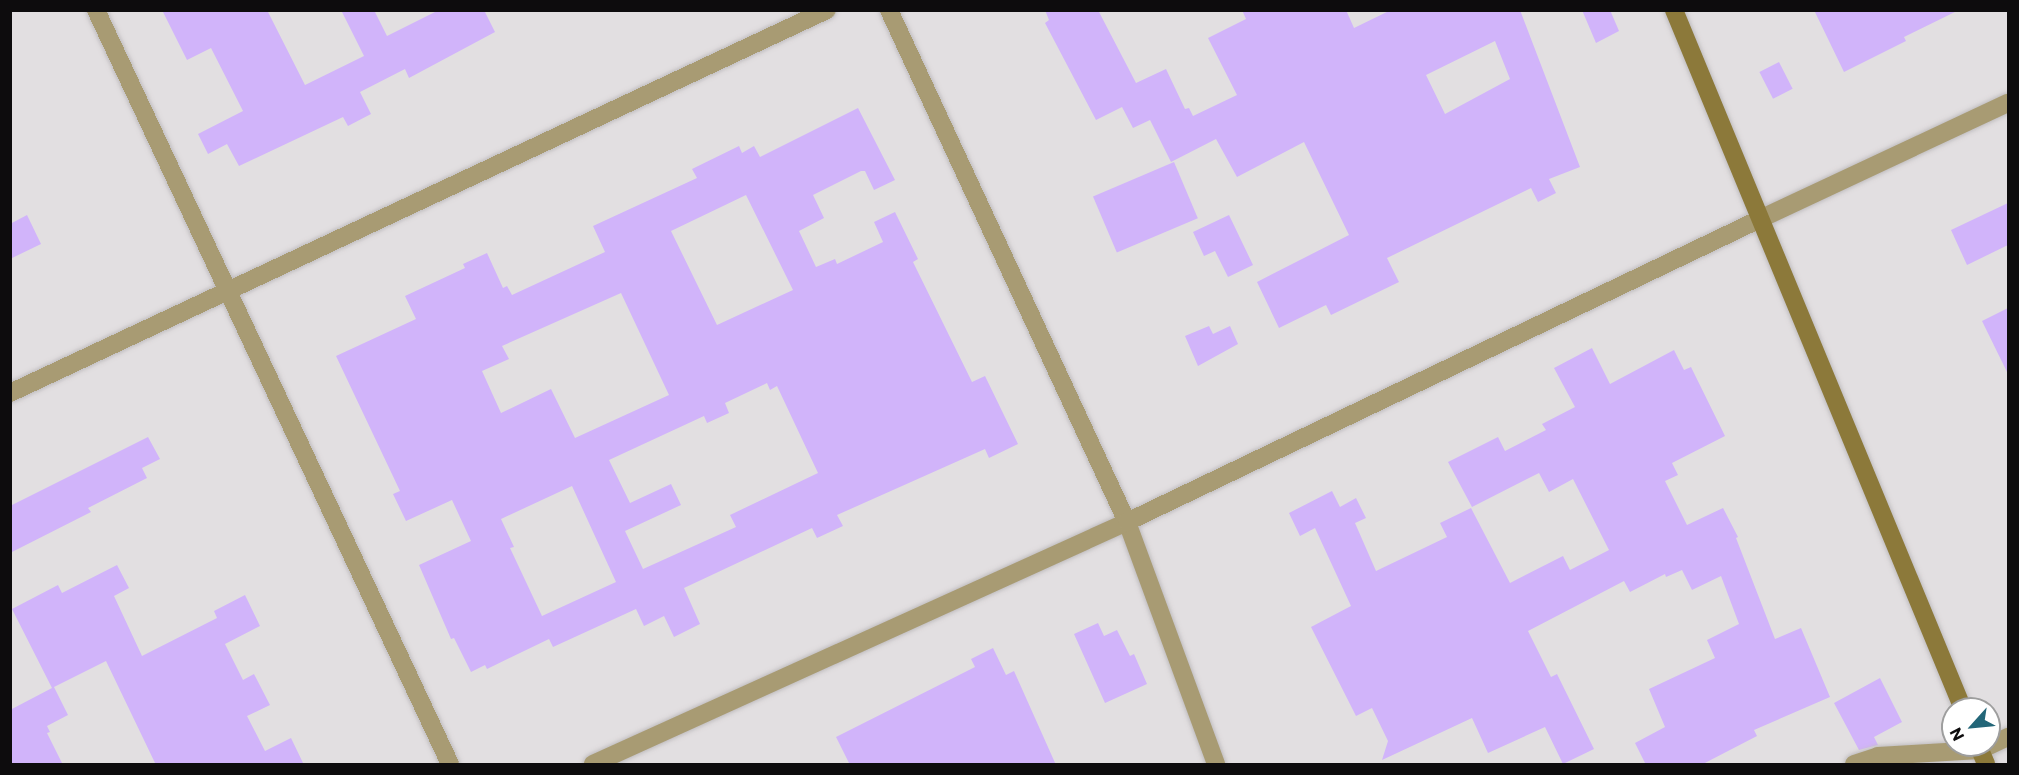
<!DOCTYPE html>
<html>
<head>
<meta charset="utf-8">
<style>
	body { margin:0 }
	#map { position:relative; width:2019px; height:775px; overflow:hidden; background:#e2dfe1; font-family:Commissioner,sans-serif }
	div>[style] { position:absolute }
	[style*='--x'] { left:calc(var(--x)*1px); top:calc(var(--y)*1px); width:calc(var(--w)*1px); rotate:calc(var(--a)*1deg) }
	.building>* { inset:0; background:#d1b4fa; transform-origin:0 0 }
	.roads { filter:drop-shadow(0 0 2px #c0bdbf) drop-shadow(0 0 2px #c0bdbf) }
	.street>* { height:18px; margin:-9px; padding:0 9px; transform-origin:9px; border-radius:9px; background:#a89b73 }
	.secondary>* { height:18px; margin:-9px; padding:0 9px; transform-origin:9px; border-radius:9px; background:#8c793a }
	span { translate:-50% -50%; white-space:nowrap; text-align:center; line-height:1.15; -webkit-text-stroke:4.5px #fff; paint-order:stroke }
	.frame { position:absolute; inset:0; border:12px solid #0d0c0d; pointer-events:none }
	.north { position:absolute; left:1941px; top:697px; width:60px; height:60px; box-sizing:border-box; background:#fff; border:2px solid #9e9e9e; border-radius:50%; rotate:243deg; font-size:16px; font-weight:700; line-height:24px; text-align:center; color:#0d0c0d }
	.north::after { content:''; display:block; margin:auto; width:21px; height:27px; background:#236678; clip-path:polygon(50% 0,100% 100%,50% 72%,0 100%) }
</style>
</head>
<body>
<div id="map">
	<div class="building">
		<div style="clip-path:polygon(162px 10px,267px 10px,305px 85px,364px 56px,341px 10px,374px 10px,387px 36px,439px 10px,484px 10px,495px 32px,409px 78px,405px 69px,360px 92px,371px 114px,348px 126px,343px 117px,239px 166px,227px 144px,208px 154px,198px 134px,243px 111px,211px 48px,187px 60px)"></div>
		<div style="clip-path:polygon(evenodd,1045px 10px,1098px 10px,1136px 83px,1166px 69px,1185px 109px,1189px 108px,1193px 116px,1237px 95px,1208px 38px,1246px 19px,1242px 10px,1346px 10px,1354px 28px,1391px 10px,1520px 10px,1580px 167px,1549px 179px,1556px 193px,1538px 202px,1531px 188px,1387px 258px,1399px 282px,1331px 315px,1326px 305px,1279px 328px,1257px 282px,1349px 235px,1304px 142px,1237px 177px,1216px 139px,1171px 162px,1150px 120px,1133px 128px,1122px 107px,1096px 120px,1045px 23px,1049px 20px,1045px 10px,1495px 41px,1510px 79px,1445px 114px,1426px 75px,1495px 41px)"></div>
		<div style="clip-path:polygon(1582px 10px,1610px 10px,1619px 31px,1596px 43px)"></div>
		<div style="clip-path:polygon(1814px 10px,1959px 10px,1904px 37px,1906px 41px,1844px 72px)"></div>
		<div style="left:1779px;top:62px;width:30px;height:22px;rotate:63deg"></div>
		<div style="clip-path:polygon(evenodd,858px 108px,895px 180px,874px 190px,865px 171px,861px 171px,813px 195px,824px 218px,799px 231px,816px 267px,835px 259px,837px 264px,883px 242px,874px 222px,895px 212px,918px 259px,913px 262px,972px 382px,985px 376px,1018px 444px,989px 458px,985px 449px,837px 515px,843px 526px,817px 538px,812px 528px,684px 588px,700px 624px,674px 637px,664px 616px,644px 626px,636px 609px,553px 647px,549px 639px,487px 669px,485px 665px,471px 672px,454px 638px,451px 639px,419px 565px,471px 541px,452px 500px,406px 521px,393px 494px,400px 491px,336px 356px,416px 319px,405px 296px,465px 268px,463px 264px,487px 253px,503px 288px,507px 286px,512px 295px,605px 252px,593px 226px,697px 178px,692px 169px,739px 146px,742px 153px,754px 146px,760px 157px,858px 108px,746px 195px,793px 290px,717px 325px,671px 231px,746px 195px,858px 108px,621px 293px,669px 395px,575px 438px,551px 389px,501px 413px,482px 371px,509px 359px,502px 346px,621px 293px,858px 108px,767px 383px,770px 390px,777px 386px,818px 473px,730px 515px,736px 527px,643px 569px,625px 531px,681px 505px,671px 484px,630px 503px,609px 460px,704px 416px,707px 423px,729px 413px,725px 403px,767px 383px,858px 108px,572px 486px,616px 582px,542px 616px,510px 548px,514px 547px,501px 519px,572px 486px)"></div>
		<div style="left:1174px;top:162px;width:61px;height:88px;rotate:67deg"></div>
		<div style="clip-path:polygon(2008px 203px,2008px 245px,1967px 265px,1951px 230px)"></div>
		<div style="clip-path:polygon(27px 215px,41px 244px,10px 259px,10px 224px)"></div>
		<div style="clip-path:polygon(1229px 215px,1253px 265px,1228px 277px,1215px 251px,1204px 256px,1193px 232px)"></div>
		<div style="clip-path:polygon(2008px 308px,2008px 374px,1982px 321px)"></div>
		<div style="clip-path:polygon(1209px 326px,1213px 334px,1230px 326px,1238px 344px,1198px 366px,1185px 336px)"></div>
		<div style="clip-path:polygon(1592px 348px,1610px 384px,1674px 350px,1684px 370px,1691px 367px,1725px 436px,1672px 463px,1678px 475px,1665px 481px,1687px 525px,1723px 508px,1738px 537px,1736px 538px,1775px 639px,1801px 628px,1830px 697px,1754px 730px,1757px 736px,1701px 765px,1646px 765px,1635px 743px,1665px 727px,1649px 689px,1715px 658px,1707px 640px,1739px 624px,1721px 576px,1692px 590px,1682px 570px,1666px 577px,1665px 574px,1630px 592px,1624px 581px,1528px 631px,1551px 677px,1557px 674px,1594px 749px,1563px 764px,1545px 727px,1488px 753px,1472px 718px,1382px 760px,1388px 741px,1372px 708px,1356px 716px,1311px 627px,1351px 606px,1315px 528px,1300px 536px,1289px 513px,1332px 491px,1340px 507px,1356px 498px,1366px 518px,1355px 523px,1376px 571px,1447px 537px,1440px 523px,1471px 508px,1510px 583px,1563px 556px,1570px 570px,1609px 550px,1573px 479px,1549px 492px,1539px 473px,1472px 507px,1448px 462px,1498px 437px,1505px 451px,1546px 430px,1542px 424px,1575px 407px,1554px 368px)"></div>
		<div style="clip-path:polygon(148px 437px,160px 459px,142px 468px,147px 478px,88px 508px,91px 512px,10px 553px,10px 506px)"></div>
		<div style="clip-path:polygon(117px 565px,129px 588px,114px 596px,142px 656px,217px 618px,214px 611px,245px 595px,260px 626px,225px 644px,243px 680px,254px 674px,270px 705px,247px 716px,265px 751px,291px 738px,304px 765px,156px 765px,106px 661px,54px 687px,68px 715px,47px 726px,50px 732px,47px 733px,63px 765px,10px 764px,10px 710px,52px 688px,12px 609px,58px 585px,62px 593px)"></div>
		<div style="clip-path:polygon(1098px 623px,1104px 636px,1117px 630px,1130px 656px,1134px 654px,1147px 684px,1105px 703px,1074px 634px)"></div>
		<div style="clip-path:polygon(993px 648px,1006px 675px,1014px 671px,1056px 765px,850px 765px,836px 737px,975px 667px,971px 659px)"></div>
		<div style="clip-path:polygon(1880px 678px,1902px 722px,1874px 737px,1878px 745px,1859px 750px,1834px 703px)"></div>
	</div>
	<div class="roads">
		<div class="street">
			<div style="--x:96;--y:10;--w:833;--a:64.85"></div>
			<div style="--x:889;--y:10;--w:565;--a:65.07"></div>
			<div style="--x:1127;--y:522;--w:258;--a:69.8"></div>
			<div style="--x:10;--y:393;--w:902;--a:-25.12"></div>
			<div style="--x:593;--y:764;--w:586;--a:-24.38"></div>
			<div style="--x:1127;--y:522;--w:702;--a:-25.58"></div>
			<div style="--x:1760;--y:219;--w:274;--a:-25.1"></div>
			<div style="--x:1854;--y:764;--w:25;--a:-18"></div>
			<div style="--x:1878;--y:756;--w:102;--a:-3.4"></div>
			<div style="--x:1980;--y:750;--w:31;--a:-25"></div>
		</div>
		<div class="secondary">
			<div style="--x:1674;--y:10;--w:756;--a:67.54"></div>
			<div style="--x:1978;--y:745;--w:21;--a:67"></div>
		</div>
	</div>
	<div class="frame"></div>
	<div class="north">N</div>
</div>
</body>
</html>
